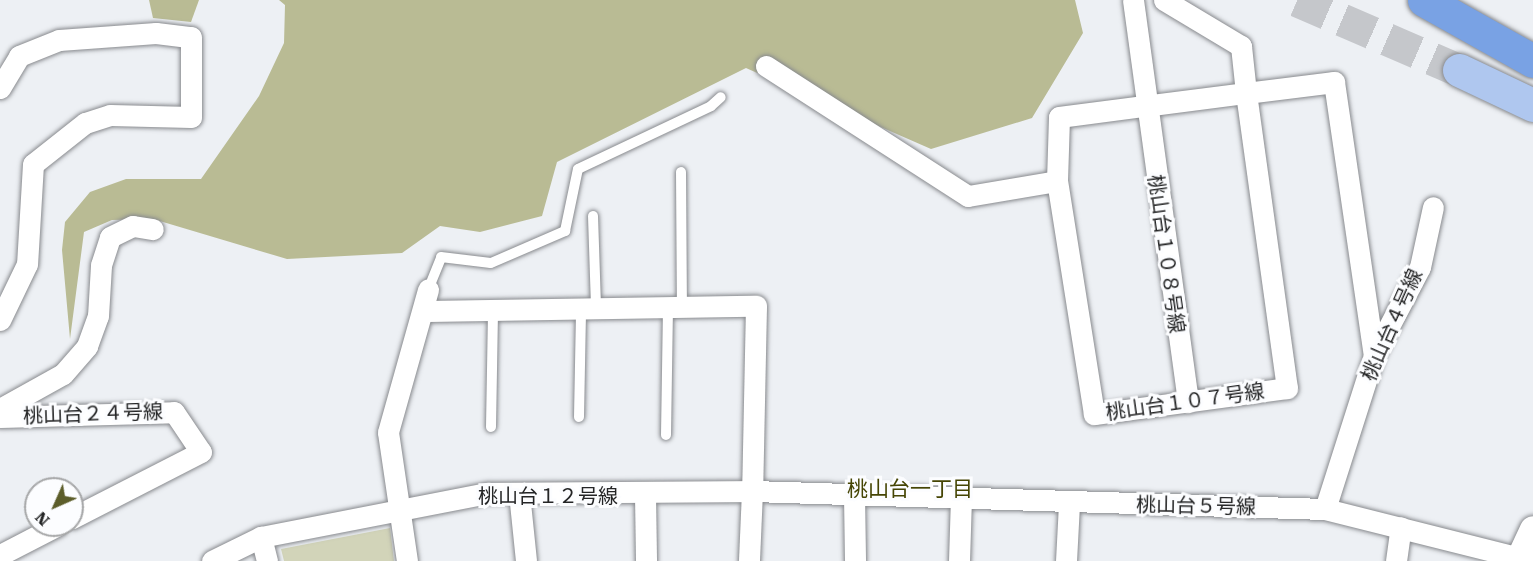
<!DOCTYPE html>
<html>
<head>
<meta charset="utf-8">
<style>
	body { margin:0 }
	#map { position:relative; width:1533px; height:561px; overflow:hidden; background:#edf0f4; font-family:"Roboto Serif","Noto Sans JP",serif }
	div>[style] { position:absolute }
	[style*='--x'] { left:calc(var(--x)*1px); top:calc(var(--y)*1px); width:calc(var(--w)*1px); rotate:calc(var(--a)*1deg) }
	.green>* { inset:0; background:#d2d4b9 }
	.forest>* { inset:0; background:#b9bb94 }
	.primary-tunnel>* { height:33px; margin-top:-16.5px; transform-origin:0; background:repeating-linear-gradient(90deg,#c5c7cb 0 33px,transparent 0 49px) }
	.roads { filter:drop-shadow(0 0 2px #888a8e) drop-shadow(0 0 2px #888a8e) }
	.service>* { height:10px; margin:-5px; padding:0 5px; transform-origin:5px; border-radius:5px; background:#fff }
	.minor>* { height:21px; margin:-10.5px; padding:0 10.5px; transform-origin:10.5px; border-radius:10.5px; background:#fff }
	.tertiary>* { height:27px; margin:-13.5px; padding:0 13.5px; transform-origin:13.5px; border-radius:13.5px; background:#fff }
	.primary>* { height:33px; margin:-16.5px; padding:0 16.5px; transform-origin:16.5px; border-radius:16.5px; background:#afc7ef }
	.motorway>* { height:33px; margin:-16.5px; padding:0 16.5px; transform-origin:16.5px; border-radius:16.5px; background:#79a2e4 }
	span { translate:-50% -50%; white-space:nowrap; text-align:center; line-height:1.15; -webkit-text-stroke:6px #fcfdff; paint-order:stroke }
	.street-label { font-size:20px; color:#242526 }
	.neighbourhood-label { font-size:21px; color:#454504 }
	.north { position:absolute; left:24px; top:477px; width:60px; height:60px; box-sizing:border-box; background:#fcfdff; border:2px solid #a6a7a8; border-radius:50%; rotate:225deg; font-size:16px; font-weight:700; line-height:24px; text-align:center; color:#242526 }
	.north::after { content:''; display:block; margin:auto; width:21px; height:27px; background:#5c5d2a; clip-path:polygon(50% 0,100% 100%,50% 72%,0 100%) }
</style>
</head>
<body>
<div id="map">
	<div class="green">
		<div style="clip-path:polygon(390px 528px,394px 561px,284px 561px,281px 549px)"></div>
	</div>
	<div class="forest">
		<div style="clip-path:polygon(149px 0,199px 0,191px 22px,153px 18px)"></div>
		<div style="clip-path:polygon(279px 0,1075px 0,1083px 33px,1032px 118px,931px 149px,746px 68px,557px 162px,542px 216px,480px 232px,440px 226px,402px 253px,287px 259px,153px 219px,112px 220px,84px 232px,70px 339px,62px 250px,65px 222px,90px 192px,126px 179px,201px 179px,259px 96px,284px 43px,285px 5px)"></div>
	</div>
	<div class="primary-tunnel">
		<div style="--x:1297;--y:0;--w:176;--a:23.4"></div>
	</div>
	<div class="roads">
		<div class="service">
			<div style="--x:681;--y:172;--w:135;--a:89.6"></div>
			<div style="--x:593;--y:216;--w:92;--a:88.1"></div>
			<div style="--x:428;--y:290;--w:35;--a:-68"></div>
			<div style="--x:441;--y:257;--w:50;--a:6.8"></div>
			<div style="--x:491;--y:263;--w:81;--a:-23.4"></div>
			<div style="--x:565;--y:231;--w:63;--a:-78.2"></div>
			<div style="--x:578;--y:169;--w:147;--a:-25.3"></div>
			<div style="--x:711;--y:106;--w:13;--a:-42"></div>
			<div style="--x:579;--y:417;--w:108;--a:-88.9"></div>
			<div style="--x:491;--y:427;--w:117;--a:-89"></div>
			<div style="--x:666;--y:435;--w:128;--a:-89.1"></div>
		</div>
		<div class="minor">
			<div style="--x:1133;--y:0;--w:406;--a:82.2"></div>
			<div style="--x:1164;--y:0;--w:90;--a:30.9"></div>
			<div style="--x:1241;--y:46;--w:47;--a:83.9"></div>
			<div style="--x:1246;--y:93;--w:298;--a:82.1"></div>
			<div style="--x:1287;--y:388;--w:195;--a:172.3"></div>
			<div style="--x:1094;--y:414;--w:236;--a:-99"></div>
			<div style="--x:1057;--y:181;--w:64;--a:-88.2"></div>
			<div style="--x:1059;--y:117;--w:86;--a:-7.4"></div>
			<div style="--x:1144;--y:106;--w:103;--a:-7.3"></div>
			<div style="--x:1246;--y:93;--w:89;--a:-7.1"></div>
			<div style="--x:1334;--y:82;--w:276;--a:81.7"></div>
			<div style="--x:766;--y:66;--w:240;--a:32.8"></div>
			<div style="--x:968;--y:196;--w:90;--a:-9.6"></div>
			<div style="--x:0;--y:88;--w:37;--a:-59"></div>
			<div style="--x:19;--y:56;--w:43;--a:-21.8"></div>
			<div style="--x:59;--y:40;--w:97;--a:-4.1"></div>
			<div style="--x:156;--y:33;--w:35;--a:7"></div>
			<div style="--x:191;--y:37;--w:80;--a:90"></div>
			<div style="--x:191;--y:117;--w:81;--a:-178.6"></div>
			<div style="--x:110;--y:115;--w:26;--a:162"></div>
			<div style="--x:85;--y:123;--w:66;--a:141.7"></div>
			<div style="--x:33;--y:164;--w:100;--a:93.4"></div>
			<div style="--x:27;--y:264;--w:62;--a:115.7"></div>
			<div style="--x:423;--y:311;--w:333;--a:-0.9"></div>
			<div style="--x:756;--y:306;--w:185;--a:91.2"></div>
			<div style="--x:752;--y:491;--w:573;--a:1.8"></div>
			<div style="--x:1325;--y:509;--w:213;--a:14.1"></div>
			<div style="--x:0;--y:409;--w:72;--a:-29.1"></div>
			<div style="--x:63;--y:374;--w:37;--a:-49"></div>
			<div style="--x:87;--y:346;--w:32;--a:-70"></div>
			<div style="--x:98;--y:316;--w:51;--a:-86.6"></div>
			<div style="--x:101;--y:265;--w:29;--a:-72"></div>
			<div style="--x:110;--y:237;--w:25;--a:-26"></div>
			<div style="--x:133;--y:226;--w:20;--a:9"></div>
			<div style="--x:0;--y:417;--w:174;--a:-1.6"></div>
			<div style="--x:174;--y:412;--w:48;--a:56"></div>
			<div style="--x:201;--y:452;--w:145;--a:152.9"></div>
			<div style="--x:519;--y:493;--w:68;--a:84.1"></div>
			<div style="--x:645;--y:495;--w:66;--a:89.1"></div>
			<div style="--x:854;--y:495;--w:66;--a:89.1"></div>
			<div style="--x:1325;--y:509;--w:162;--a:-72.3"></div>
			<div style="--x:1374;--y:355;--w:99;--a:-62.4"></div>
			<div style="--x:1420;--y:267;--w:61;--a:-77.8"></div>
			<div style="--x:261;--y:537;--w:25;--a:76"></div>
			<div style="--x:0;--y:555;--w:65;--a:-27.3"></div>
			<div style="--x:212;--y:561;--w:55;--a:-26.1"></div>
			<div style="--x:261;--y:537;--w:231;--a:-11"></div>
			<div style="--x:488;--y:493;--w:264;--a:-0.4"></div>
			<div style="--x:752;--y:491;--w:70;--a:92.5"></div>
			<div style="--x:407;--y:561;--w:130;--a:-98.4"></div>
			<div style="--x:388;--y:432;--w:148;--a:-74.3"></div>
			<div style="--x:959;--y:561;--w:62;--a:-88.2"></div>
			<div style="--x:1066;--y:561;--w:57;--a:-87"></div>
			<div style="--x:1396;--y:561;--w:34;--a:-82"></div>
		</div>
		<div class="tertiary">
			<div style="--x:1518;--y:561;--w:35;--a:-65"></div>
		</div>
		<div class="primary">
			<div style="--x:1459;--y:70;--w:82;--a:25.3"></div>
		</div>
		<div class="motorway">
			<div style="--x:1424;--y:0;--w:125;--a:29.2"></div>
		</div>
	</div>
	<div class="street-label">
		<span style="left:1166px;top:254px;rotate:82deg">桃山台１０８号線</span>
		<span style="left:1392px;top:325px;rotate:-66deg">桃山台４号線</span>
		<span style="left:1185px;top:402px;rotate:-8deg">桃山台１０７号線</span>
		<span style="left:93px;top:414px;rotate:-2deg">桃山台２４号線</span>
		<span style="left:548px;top:496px">桃山台１２号線</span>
		<span style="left:1196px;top:506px;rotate:1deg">桃山台５号線</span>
	</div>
	<div class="neighbourhood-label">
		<span style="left:910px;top:489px">桃山台一丁目</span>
	</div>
	<div class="north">N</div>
</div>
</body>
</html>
